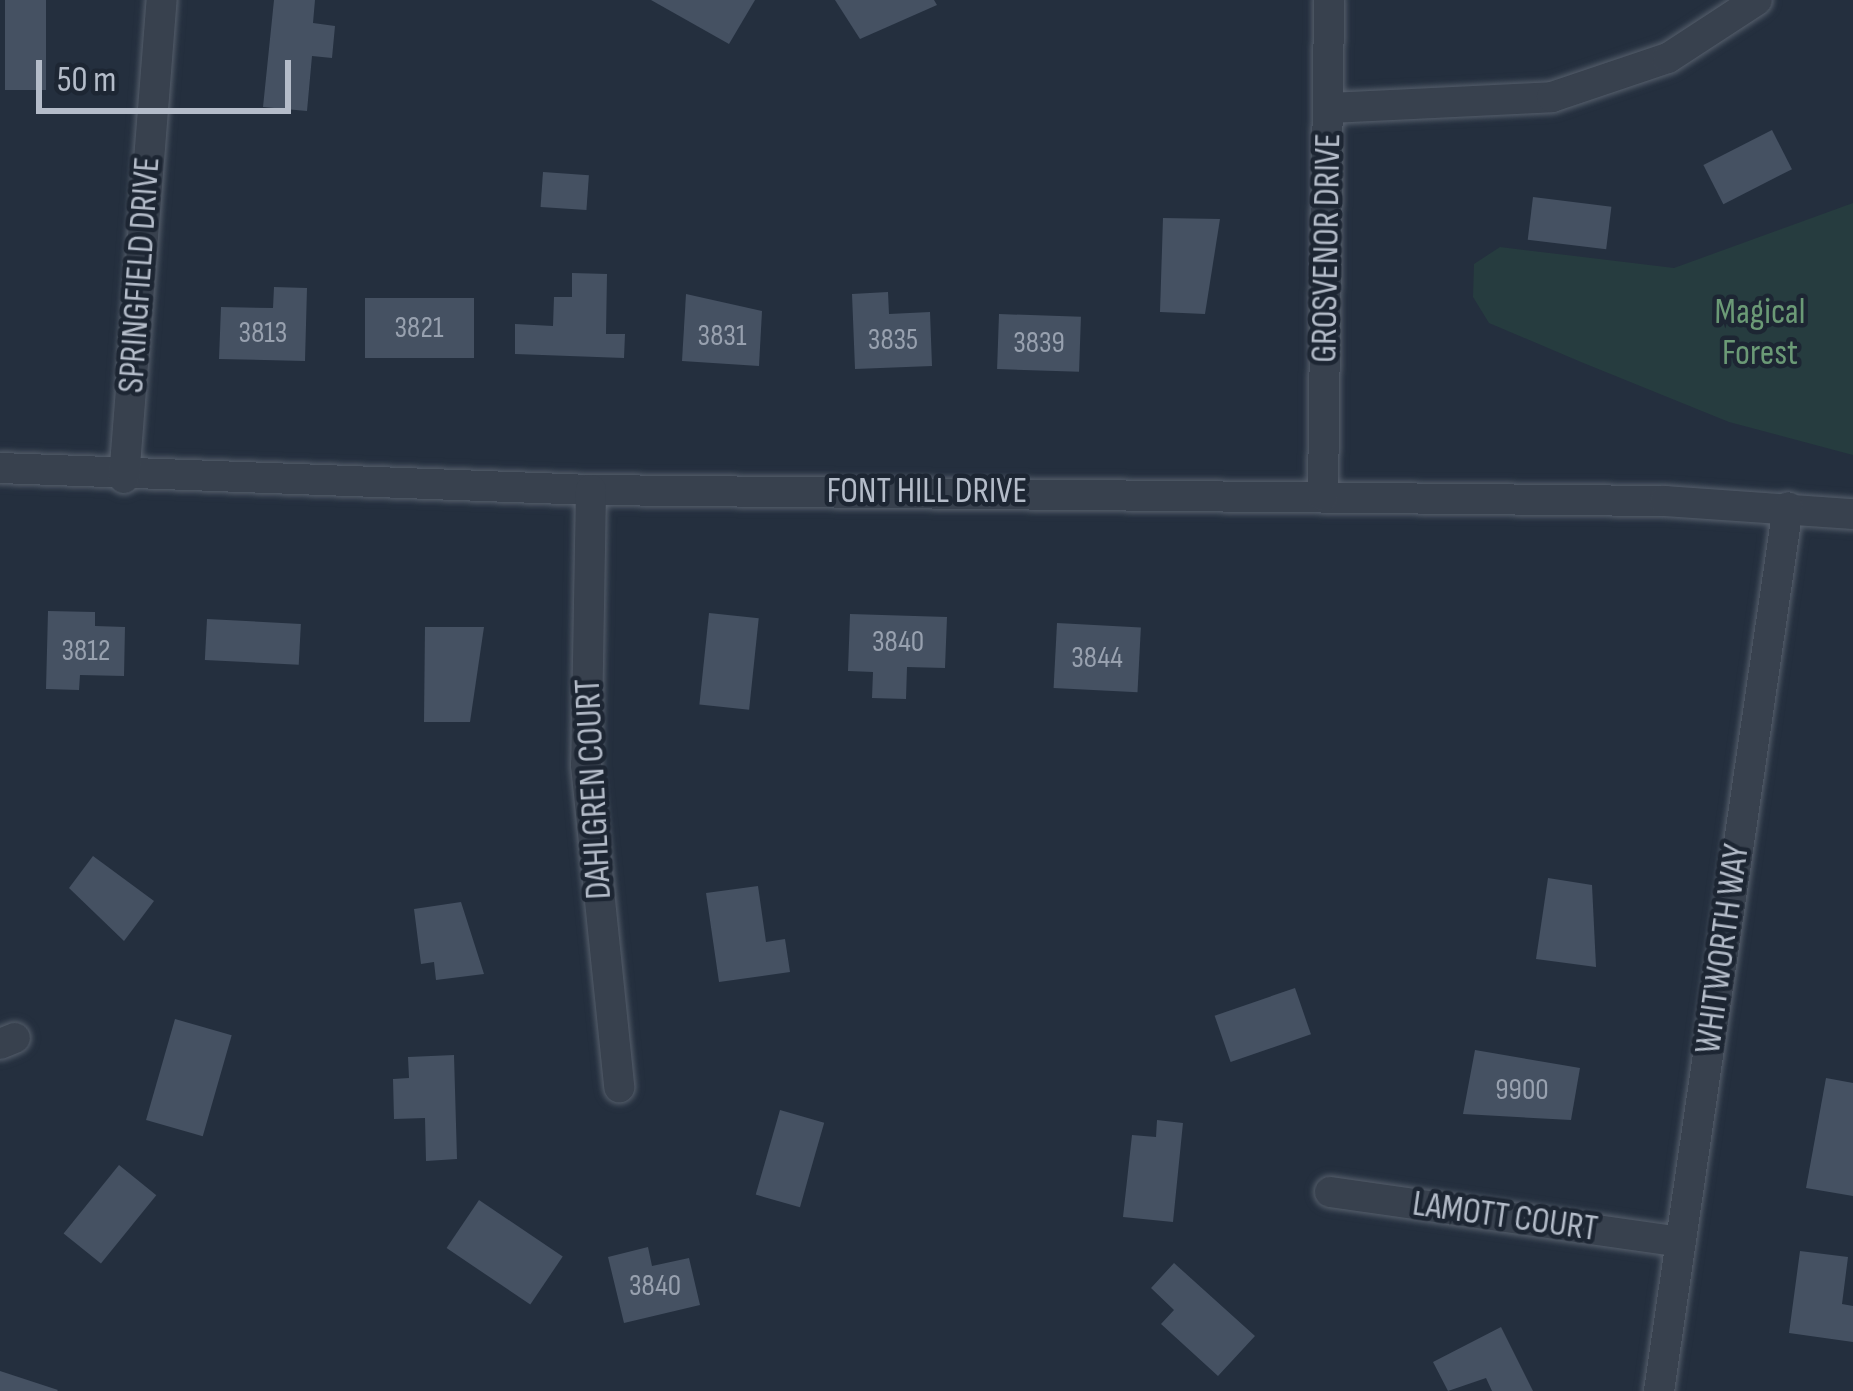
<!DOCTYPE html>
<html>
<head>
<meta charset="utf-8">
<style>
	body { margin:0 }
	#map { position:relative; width:1853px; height:1391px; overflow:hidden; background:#242f3e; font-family:"Sofia Sans Condensed",sans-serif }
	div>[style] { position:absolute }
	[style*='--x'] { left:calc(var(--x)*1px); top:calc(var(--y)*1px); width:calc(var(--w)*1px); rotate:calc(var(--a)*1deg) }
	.green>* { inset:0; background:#263c3f }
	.building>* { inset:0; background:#455162; transform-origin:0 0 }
	.roads { filter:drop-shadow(0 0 3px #565f6c) drop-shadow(0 0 3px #565f6c) }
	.minor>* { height:30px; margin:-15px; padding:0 15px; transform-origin:15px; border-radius:15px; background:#38414e }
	span { translate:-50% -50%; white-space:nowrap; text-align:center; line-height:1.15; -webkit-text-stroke:9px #1d2633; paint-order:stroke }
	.number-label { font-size:30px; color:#98a1af }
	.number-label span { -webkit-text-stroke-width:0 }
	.street-label { font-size:36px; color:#b4bcc9 }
	.park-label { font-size:36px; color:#6b9a76 }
	.scale { position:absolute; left:36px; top:60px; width:255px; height:54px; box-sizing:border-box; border:6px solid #b4bcc9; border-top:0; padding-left:15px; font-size:36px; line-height:42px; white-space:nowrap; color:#b4bcc9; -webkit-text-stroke:9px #1d2633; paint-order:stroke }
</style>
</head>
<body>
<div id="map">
	<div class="green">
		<div style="clip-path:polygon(1853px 203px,1853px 455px,1729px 422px,1581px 362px,1489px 323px,1473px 297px,1474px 264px,1500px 247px,1674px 268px)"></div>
	</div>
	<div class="building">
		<div style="left:5px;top:0;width:41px;height:90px"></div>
		<div style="clip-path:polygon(274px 0,315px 0,313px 23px,335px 26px,332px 58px,312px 56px,307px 111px,263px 107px)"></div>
		<div style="clip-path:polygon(651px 0,755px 0,729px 44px)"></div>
		<div style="clip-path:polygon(835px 0,934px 0,937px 5px,860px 39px)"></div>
		<div style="left:1772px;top:130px;width:44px;height:77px;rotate:63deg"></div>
		<div style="left:543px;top:172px;width:46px;height:35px;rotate:4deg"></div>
		<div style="left:1533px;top:197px;width:79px;height:43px;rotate:7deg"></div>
		<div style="clip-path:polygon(1163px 218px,1220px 219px,1205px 314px,1160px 312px)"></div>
		<div style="clip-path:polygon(572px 273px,607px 274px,606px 334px,625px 334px,624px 358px,515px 354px,515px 324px,553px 326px,554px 297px,572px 297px)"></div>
		<div style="clip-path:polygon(274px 287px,307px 288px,305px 361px,219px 359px,221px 307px,273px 308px)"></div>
		<div style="clip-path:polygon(888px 292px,889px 314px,930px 312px,932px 366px,855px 369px,852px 294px)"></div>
		<div style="clip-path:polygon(686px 294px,762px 311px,759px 366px,682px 361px)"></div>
		<div style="left:365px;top:298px;width:109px;height:60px"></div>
		<div style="left:999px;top:314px;width:82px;height:55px;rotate:2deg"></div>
		<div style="clip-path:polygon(48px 611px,95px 612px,95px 626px,125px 627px,124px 676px,80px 675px,79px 690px,46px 689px)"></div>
		<div style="left:709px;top:613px;width:50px;height:92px;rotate:6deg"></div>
		<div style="clip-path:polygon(850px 614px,947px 617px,945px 668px,907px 667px,906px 699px,872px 698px,873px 672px,848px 671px)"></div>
		<div style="left:207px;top:619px;width:94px;height:41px;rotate:3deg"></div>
		<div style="left:1057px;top:623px;width:84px;height:65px;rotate:3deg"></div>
		<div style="clip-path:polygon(425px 627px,484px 627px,470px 722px,424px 722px)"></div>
		<div style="clip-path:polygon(93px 856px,154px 901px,124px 941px,69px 888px)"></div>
		<div style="clip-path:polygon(1548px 878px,1592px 885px,1596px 967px,1536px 959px)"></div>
		<div style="clip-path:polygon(758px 886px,766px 942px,785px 939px,790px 972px,719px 982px,706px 893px)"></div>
		<div style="clip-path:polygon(461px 902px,484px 974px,436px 980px,434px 962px,421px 964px,414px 909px)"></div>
		<div style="left:1295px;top:988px;width:49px;height:85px;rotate:71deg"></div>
		<div style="left:175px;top:1019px;width:59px;height:105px;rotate:16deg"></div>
		<div style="clip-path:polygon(1475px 1050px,1580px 1068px,1571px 1120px,1463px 1114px)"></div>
		<div style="clip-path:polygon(454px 1055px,457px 1159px,426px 1161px,425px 1118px,394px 1119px,393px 1079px,409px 1078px,408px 1057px)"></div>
		<div style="clip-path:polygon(1826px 1078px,1853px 1083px,1853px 1196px,1806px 1188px)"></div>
		<div style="left:780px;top:1110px;width:46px;height:88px;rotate:16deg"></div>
		<div style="clip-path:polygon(1157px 1120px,1183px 1123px,1173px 1222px,1123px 1217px,1132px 1135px,1156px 1137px)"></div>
		<div style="left:119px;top:1165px;width:48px;height:88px;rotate:39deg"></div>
		<div style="left:479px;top:1200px;width:101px;height:58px;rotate:34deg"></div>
		<div style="clip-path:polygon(648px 1247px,652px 1266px,689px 1258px,700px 1305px,624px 1323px,608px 1257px)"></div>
		<div style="clip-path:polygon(1800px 1251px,1848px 1257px,1842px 1304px,1853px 1306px,1853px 1342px,1789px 1333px)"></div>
		<div style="clip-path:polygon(1174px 1263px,1255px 1336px,1218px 1376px,1161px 1324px,1174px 1310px,1151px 1288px)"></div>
		<div style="clip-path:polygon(1501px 1327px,1533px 1391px,1492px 1391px,1486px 1378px,1448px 1391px,1433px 1362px)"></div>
		<div style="clip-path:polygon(0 1371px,58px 1390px,57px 1391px,0 1391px)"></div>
	</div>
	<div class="roads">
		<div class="minor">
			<div style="--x:1330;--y:108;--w:222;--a:-2.8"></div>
			<div style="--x:1552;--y:97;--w:122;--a:-18.6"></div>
			<div style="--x:1668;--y:58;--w:106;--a:-33.1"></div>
			<div style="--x:0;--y:468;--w:591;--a:2.13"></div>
			<div style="--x:591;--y:490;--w:1074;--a:0.59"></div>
			<div style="--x:1665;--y:501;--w:188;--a:4"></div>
			<div style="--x:124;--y:478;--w:480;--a:-85.5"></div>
			<div style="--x:591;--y:490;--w:275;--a:91"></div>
			<div style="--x:586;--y:765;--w:324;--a:84.1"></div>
			<div style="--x:1323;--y:496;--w:496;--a:-89.3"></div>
			<div style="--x:0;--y:1044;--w:16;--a:-22"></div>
			<div style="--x:1330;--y:1192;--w:354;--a:8.1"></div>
			<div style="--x:1659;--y:1391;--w:893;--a:-81.7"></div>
		</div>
	</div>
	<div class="number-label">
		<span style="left:419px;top:328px">3821</span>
		<span style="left:263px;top:333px">3813</span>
		<span style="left:722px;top:336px">3831</span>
		<span style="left:893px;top:340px">3835</span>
		<span style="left:1039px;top:343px">3839</span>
		<span style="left:898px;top:642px">3840</span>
		<span style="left:86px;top:651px">3812</span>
		<span style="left:1097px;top:658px">3844</span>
		<span style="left:1522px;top:1090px">9900</span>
		<span style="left:655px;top:1286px">3840</span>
	</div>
	<div class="street-label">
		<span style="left:1327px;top:248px;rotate:-89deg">GROSVENOR DRIVE</span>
		<span style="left:140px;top:275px;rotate:-86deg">SPRINGFIELD DRIVE</span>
		<span style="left:927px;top:492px">FONT HILL DRIVE</span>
		<span style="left:594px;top:789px;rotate:-93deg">DAHLGREN COURT</span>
		<span style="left:1723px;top:949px;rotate:-82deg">WHITWORTH WAY</span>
		<span style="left:1505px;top:1217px;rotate:8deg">LAMOTT COURT</span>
	</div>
	<div class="park-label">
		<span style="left:1760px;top:333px">Magical<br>Forest</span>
	</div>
	<div class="scale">50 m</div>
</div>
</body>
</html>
